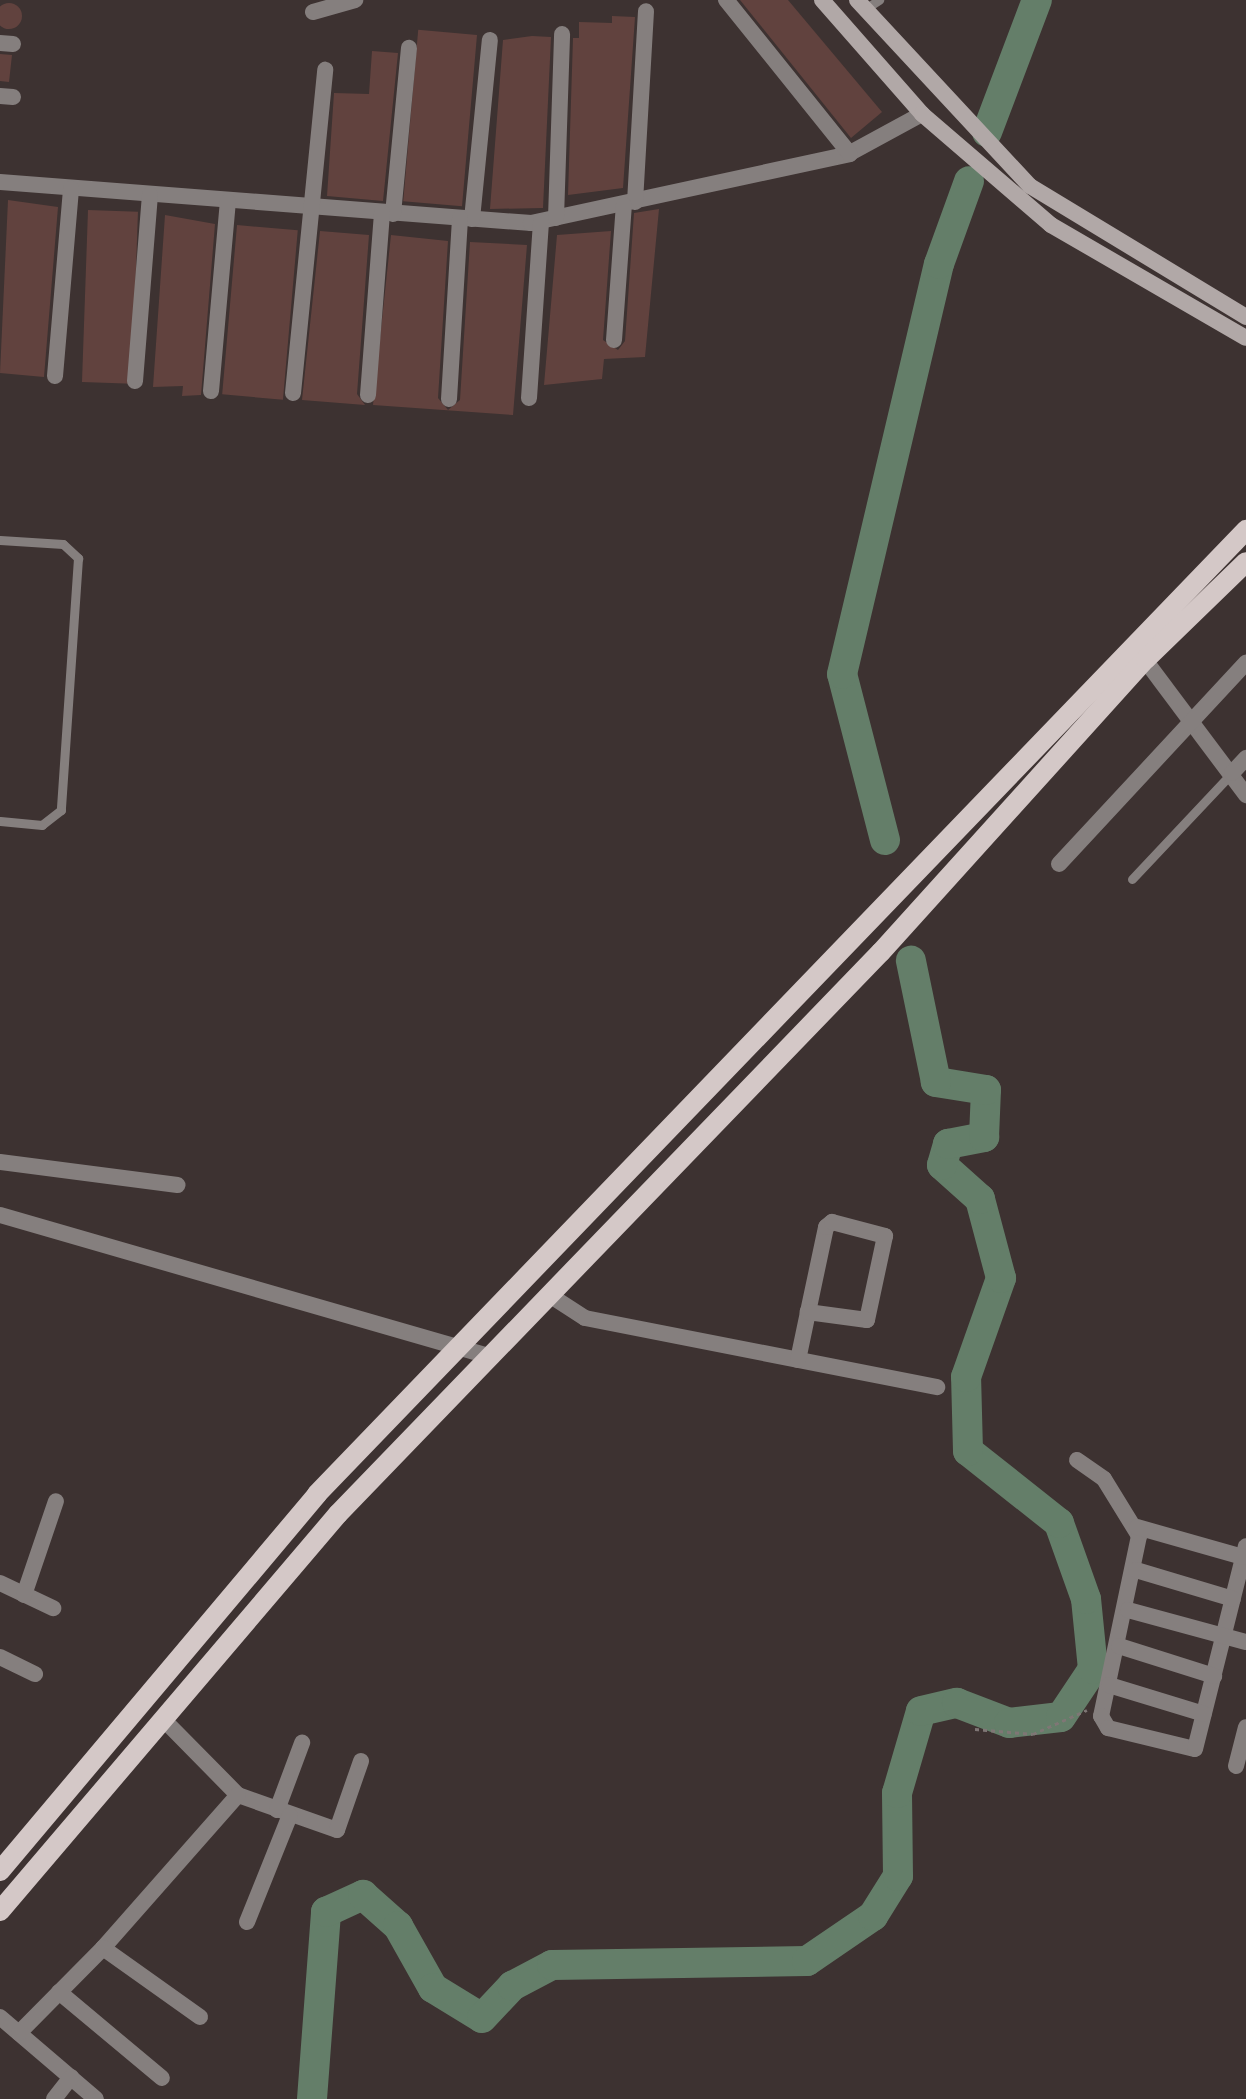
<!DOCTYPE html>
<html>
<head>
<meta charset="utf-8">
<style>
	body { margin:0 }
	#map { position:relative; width:1246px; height:2099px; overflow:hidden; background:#3d3231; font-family:"Libre Baskerville",serif }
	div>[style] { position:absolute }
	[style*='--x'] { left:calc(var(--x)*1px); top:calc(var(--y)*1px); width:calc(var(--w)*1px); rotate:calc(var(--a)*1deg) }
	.river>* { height:30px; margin:-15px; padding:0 15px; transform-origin:15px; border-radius:15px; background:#647e69 }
	.building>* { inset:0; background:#61423e; transform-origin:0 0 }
	.round { border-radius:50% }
	.path>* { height:3px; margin-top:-1.5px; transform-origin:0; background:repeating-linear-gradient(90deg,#7f7675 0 4px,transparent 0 8px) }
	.service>* { height:9px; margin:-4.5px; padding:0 4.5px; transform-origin:4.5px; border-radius:4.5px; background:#857f7e }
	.minor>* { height:16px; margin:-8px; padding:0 8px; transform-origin:8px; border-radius:8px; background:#857f7e }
	.secondary>* { height:16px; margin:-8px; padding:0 8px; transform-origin:8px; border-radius:8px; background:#b1a8a7 }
	.primary>* { height:20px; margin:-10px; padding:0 10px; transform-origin:10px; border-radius:10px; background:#d4c8c7 }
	span { translate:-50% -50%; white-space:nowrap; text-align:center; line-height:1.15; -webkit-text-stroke:6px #201b1b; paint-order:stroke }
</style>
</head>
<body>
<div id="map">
	<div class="river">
		<div style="--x:987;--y:132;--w:141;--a:-69.3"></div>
		<div style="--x:885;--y:840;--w:171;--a:-104.5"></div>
		<div style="--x:842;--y:674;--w:421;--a:-76.7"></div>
		<div style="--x:939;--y:264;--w:88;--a:-70.1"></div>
		<div style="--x:312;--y:2099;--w:188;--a:-85.7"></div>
		<div style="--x:326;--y:1912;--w:41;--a:-24.7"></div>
		<div style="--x:363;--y:1895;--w:47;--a:41.5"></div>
		<div style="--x:398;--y:1926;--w:71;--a:60.6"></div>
		<div style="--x:433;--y:1988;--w:57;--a:31.5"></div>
		<div style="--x:482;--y:2018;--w:44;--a:-46.8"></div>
		<div style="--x:512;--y:1986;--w:45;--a:-27.7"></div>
		<div style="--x:552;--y:1965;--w:255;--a:-0.9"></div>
		<div style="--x:807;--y:1961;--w:80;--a:-34.3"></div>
		<div style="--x:873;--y:1916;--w:47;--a:-58"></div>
		<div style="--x:898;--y:1876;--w:83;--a:-90.7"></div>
		<div style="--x:897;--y:1793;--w:85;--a:-73.7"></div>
		<div style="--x:921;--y:1711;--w:37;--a:-13"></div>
		<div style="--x:957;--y:1703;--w:56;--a:21"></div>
		<div style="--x:1009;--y:1723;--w:52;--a:-6.6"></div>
		<div style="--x:1061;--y:1717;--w:58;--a:-56.3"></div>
		<div style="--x:1093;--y:1669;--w:70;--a:-95.7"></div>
		<div style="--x:1086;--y:1599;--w:81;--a:-109.6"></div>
		<div style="--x:1059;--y:1523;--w:116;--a:-141.6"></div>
		<div style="--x:968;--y:1451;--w:74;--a:-91.5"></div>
		<div style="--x:966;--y:1377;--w:105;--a:-70.5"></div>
		<div style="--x:1001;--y:1278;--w:82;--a:-104.9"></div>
		<div style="--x:980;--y:1199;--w:51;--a:-138.2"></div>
		<div style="--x:942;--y:1165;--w:22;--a:-74"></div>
		<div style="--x:948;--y:1144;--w:37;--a:-11"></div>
		<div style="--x:984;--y:1137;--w:47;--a:-87.6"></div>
		<div style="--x:986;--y:1090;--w:51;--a:-170.9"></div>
		<div style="--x:936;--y:1082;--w:124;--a:-101.7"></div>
	</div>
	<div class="building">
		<div style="clip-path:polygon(740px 0,788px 0,882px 112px,851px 138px)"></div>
		<div class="round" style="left:-4px;top:3px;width:26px;height:26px"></div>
		<div style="clip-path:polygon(612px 16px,635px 17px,623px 188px,568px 195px,573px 38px,579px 38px,579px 22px,612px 23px)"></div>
		<div style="left:477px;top:35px;width:172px;height:59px;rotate:95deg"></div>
		<div style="clip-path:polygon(532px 36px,551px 37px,543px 208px,490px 209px,503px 40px)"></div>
		<div style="clip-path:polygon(372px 51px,398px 53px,383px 201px,327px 196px,334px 93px,369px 94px)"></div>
		<div style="clip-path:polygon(0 54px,12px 55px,9px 82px,0 81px)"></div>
		<div style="clip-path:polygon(8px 200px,58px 207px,44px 377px,0 373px)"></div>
		<div style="clip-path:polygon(659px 209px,645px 357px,604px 359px,602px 379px,544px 385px,557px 235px,611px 231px,603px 340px,618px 350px,625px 341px,634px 213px)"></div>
		<div style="left:88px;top:210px;width:50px;height:172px;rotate:2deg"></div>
		<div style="clip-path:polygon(165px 215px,215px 224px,201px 395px,182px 396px,183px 386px,153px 387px)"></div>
		<div style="left:237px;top:225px;width:61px;height:170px;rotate:5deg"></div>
		<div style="clip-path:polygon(320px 231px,369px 235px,357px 394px,365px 405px,302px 400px)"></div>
		<div style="clip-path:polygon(391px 235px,448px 241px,438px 398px,448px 410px,460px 400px,470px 242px,527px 245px,513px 415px,373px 405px)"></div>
	</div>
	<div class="path">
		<div style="--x:975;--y:1729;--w:58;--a:4.9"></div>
		<div style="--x:1033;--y:1734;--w:59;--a:-24"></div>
	</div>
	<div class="service">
		<div style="--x:865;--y:9;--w:17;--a:-33"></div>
		<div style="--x:0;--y:540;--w:63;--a:3.6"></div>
		<div style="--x:63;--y:544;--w:21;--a:43"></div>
		<div style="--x:78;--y:558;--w:253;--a:93.9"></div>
		<div style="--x:61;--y:810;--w:24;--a:142"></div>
		<div style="--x:42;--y:825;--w:42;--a:-174.6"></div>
		<div style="--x:1132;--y:879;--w:144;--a:-46.7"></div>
	</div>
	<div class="minor">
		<div style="--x:313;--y:12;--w:44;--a:-15.9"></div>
		<div style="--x:0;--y:43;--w:13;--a:4"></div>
		<div style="--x:0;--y:96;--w:13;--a:4"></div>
		<div style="--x:852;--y:152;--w:80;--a:-28.5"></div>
		<div style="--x:0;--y:182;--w:533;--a:4.42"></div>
		<div style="--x:531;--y:223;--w:326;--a:-12.2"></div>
		<div style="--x:850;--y:154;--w:198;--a:-128.8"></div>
		<div style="--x:635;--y:202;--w:191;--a:-86.7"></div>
		<div style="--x:393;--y:214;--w:167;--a:-84.5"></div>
		<div style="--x:556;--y:218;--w:184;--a:-88.1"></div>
		<div style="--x:472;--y:219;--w:180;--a:-84.3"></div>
		<div style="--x:614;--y:340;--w:135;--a:-85.8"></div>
		<div style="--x:55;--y:376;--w:188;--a:-85.1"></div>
		<div style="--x:135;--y:381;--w:187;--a:-85.4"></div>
		<div style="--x:211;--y:391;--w:190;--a:-84.9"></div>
		<div style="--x:293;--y:393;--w:325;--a:-84.3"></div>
		<div style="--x:368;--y:395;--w:183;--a:-85.6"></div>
		<div style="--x:529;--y:398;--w:177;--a:-86.1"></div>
		<div style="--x:449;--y:399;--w:181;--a:-86.5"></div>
		<div style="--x:1139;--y:652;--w:179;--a:53.2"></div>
		<div style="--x:1232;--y:773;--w:21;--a:-47"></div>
		<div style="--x:1059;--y:864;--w:275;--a:-47.1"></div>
		<div style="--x:0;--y:1162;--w:179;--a:7.4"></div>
		<div style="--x:0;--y:1215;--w:512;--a:16.1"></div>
		<div style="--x:551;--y:1296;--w:40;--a:32.9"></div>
		<div style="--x:585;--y:1318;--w:359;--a:11.1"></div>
		<div style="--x:798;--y:1360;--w:49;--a:-78.2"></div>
		<div style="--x:808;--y:1312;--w:87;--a:-78"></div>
		<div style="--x:826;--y:1227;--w:8;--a:-40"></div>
		<div style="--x:832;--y:1222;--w:55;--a:14.8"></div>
		<div style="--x:885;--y:1236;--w:86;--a:102.1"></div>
		<div style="--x:867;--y:1320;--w:60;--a:-172.3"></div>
		<div style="--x:1077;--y:1460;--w:33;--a:35"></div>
		<div style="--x:1104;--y:1479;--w:67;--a:58.4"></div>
		<div style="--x:1139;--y:1536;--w:184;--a:101.9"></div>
		<div style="--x:1101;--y:1716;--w:14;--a:60"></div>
		<div style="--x:1108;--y:1728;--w:89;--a:13.6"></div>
		<div style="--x:1195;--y:1749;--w:209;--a:-75.9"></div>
		<div style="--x:1137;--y:1527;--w:110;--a:15.8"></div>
		<div style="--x:1136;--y:1570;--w:101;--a:16.6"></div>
		<div style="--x:0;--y:1583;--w:59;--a:25.3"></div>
		<div style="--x:24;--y:1595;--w:99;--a:-71.2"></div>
		<div style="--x:1128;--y:1610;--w:122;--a:15.2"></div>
		<div style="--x:1119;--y:1646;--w:100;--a:17.5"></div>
		<div style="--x:0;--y:1657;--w:39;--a:26"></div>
		<div style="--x:1109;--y:1685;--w:99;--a:17"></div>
		<div style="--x:164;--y:1720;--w:105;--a:45.4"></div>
		<div style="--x:238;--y:1795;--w:105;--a:19.5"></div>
		<div style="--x:337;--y:1830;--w:73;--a:-70.8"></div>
		<div style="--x:1236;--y:1766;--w:40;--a:-75.6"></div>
		<div style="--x:277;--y:1810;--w:72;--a:-69.5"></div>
		<div style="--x:247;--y:1922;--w:115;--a:-68.1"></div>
		<div style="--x:103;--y:1948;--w:204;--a:-48.6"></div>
		<div style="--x:59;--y:1992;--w:134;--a:39.9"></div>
		<div style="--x:0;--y:2017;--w:126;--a:40.5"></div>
		<div style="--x:19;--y:2033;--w:120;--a:-45.3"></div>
		<div style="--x:103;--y:1948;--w:119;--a:35.4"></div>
		<div style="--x:54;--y:2099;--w:28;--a:-52"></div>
	</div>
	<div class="secondary">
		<div style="--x:822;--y:0;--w:152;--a:48.7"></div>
		<div style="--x:922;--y:114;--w:170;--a:40.7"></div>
		<div style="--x:1051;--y:225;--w:225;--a:30.1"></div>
		<div style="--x:857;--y:0;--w:254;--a:47.1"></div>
		<div style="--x:1030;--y:186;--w:253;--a:31.2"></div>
	</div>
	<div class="primary">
		<div style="--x:0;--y:1871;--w:493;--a:-49.9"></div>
		<div style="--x:317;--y:1494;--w:1339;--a:-46.06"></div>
		<div style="--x:0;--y:1911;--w:521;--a:-49.59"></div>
		<div style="--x:338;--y:1514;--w:781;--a:-45.99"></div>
		<div style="--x:881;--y:952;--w:395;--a:-47.9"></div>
		<div style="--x:1146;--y:659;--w:139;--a:-44.1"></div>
	</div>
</div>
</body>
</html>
